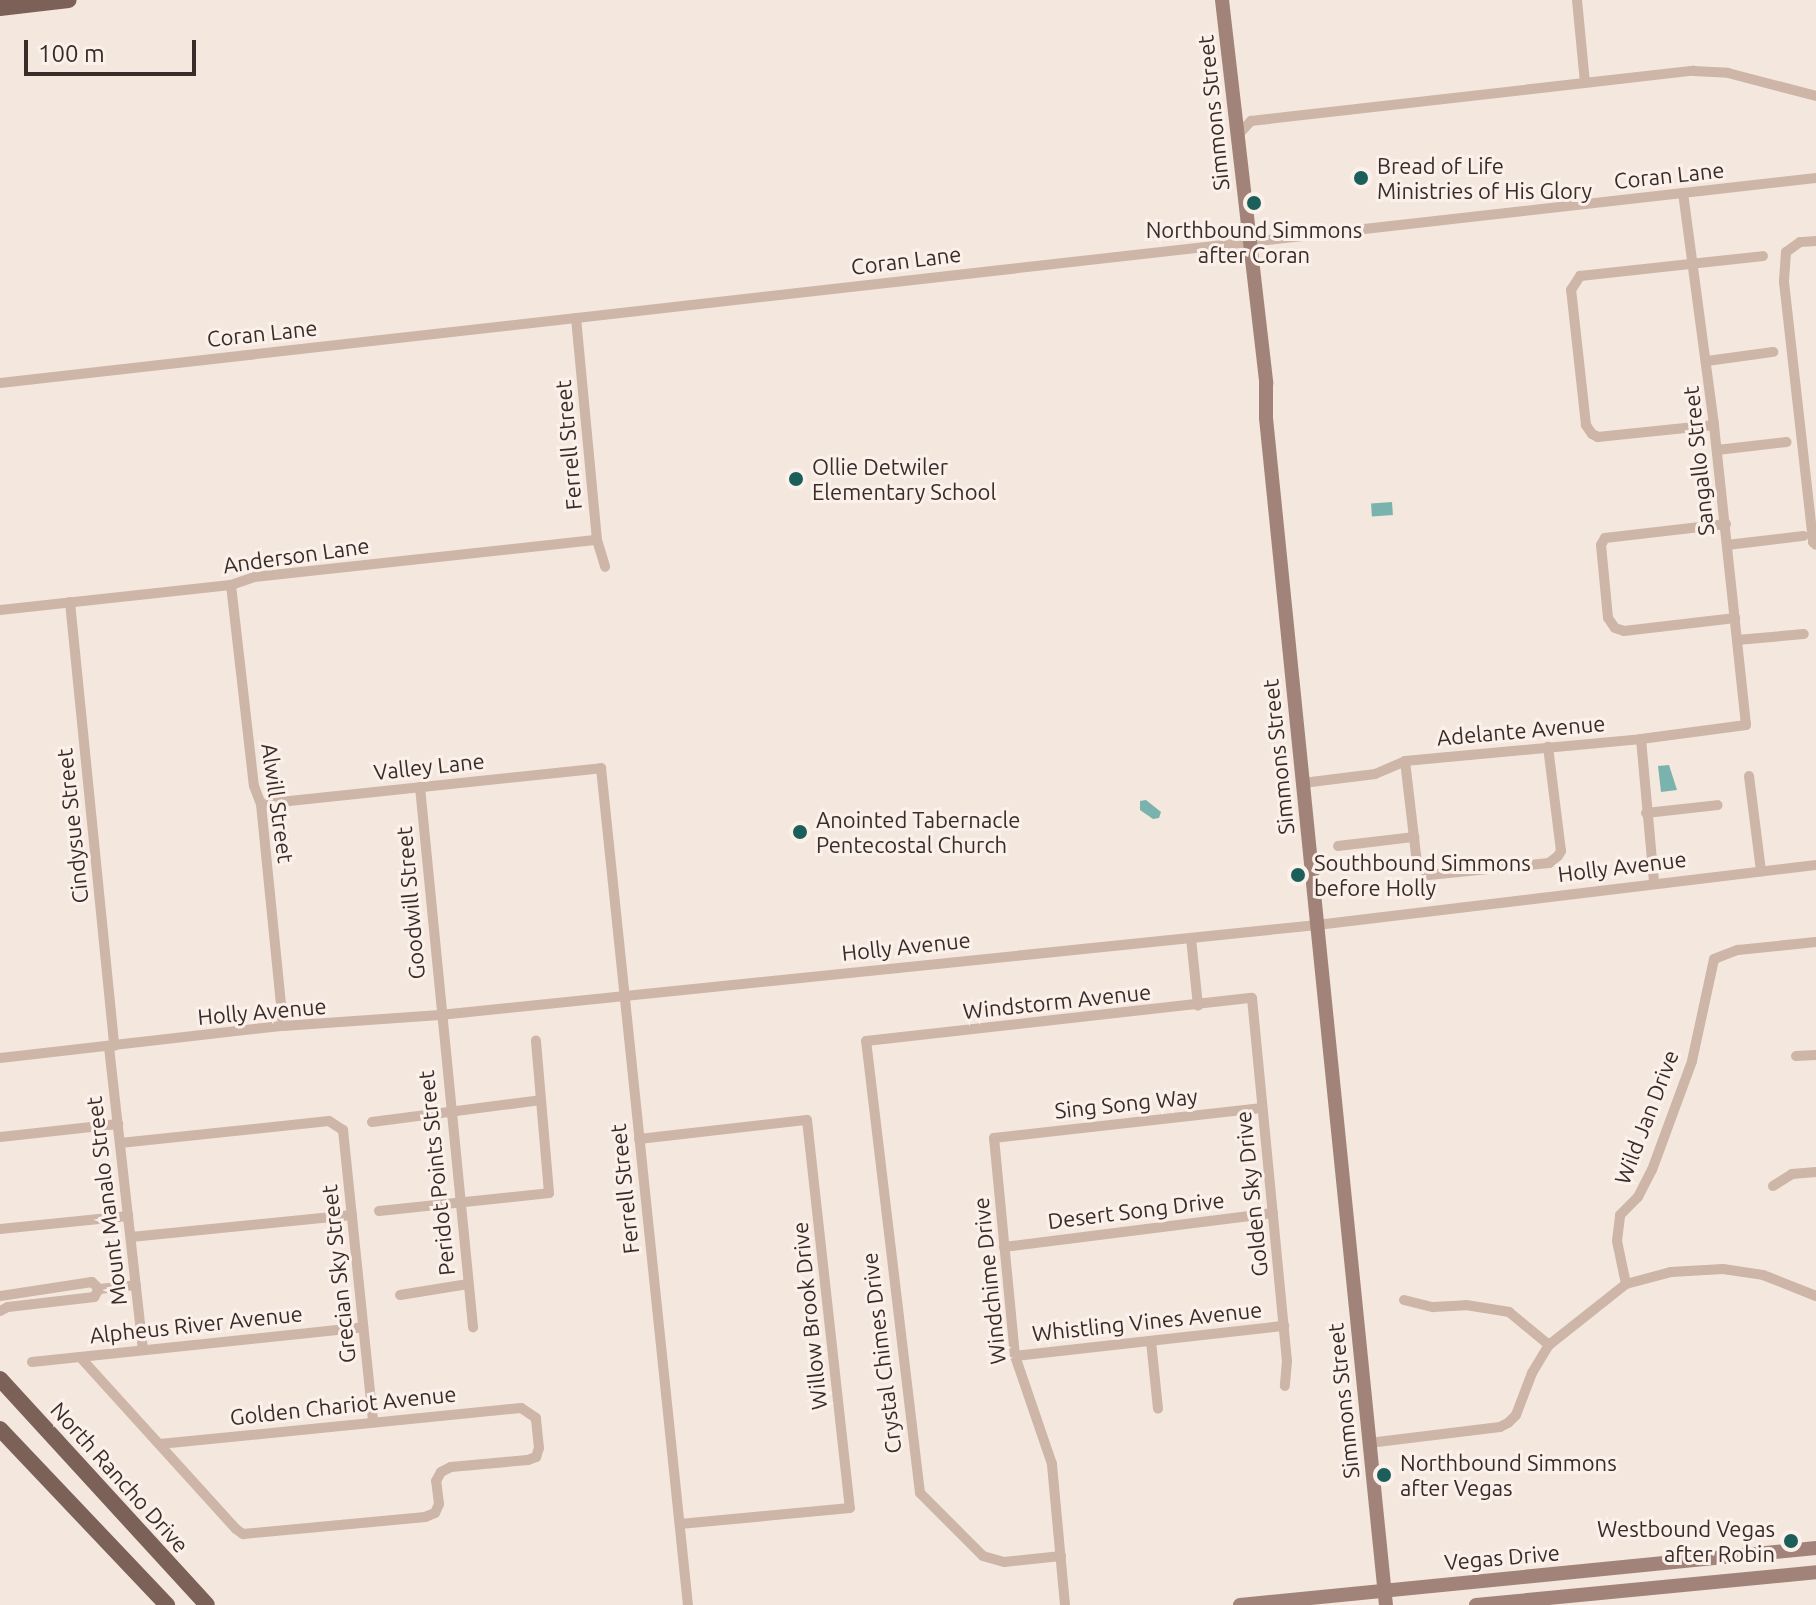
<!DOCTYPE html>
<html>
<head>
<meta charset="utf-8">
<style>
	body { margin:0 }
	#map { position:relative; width:1816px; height:1605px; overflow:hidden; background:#f4e7dd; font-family:Ubuntu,sans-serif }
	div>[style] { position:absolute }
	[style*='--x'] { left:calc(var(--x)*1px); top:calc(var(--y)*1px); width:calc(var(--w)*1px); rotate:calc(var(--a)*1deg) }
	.water>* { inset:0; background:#7ab3ae; transform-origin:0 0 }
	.minor>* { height:10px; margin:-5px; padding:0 5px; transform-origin:5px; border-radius:5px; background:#cdb5a8 }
	.secondary>* { height:14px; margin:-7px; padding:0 7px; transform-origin:7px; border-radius:7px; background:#a18379 }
	.primary>* { height:16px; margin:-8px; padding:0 8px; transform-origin:8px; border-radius:8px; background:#7c6159 }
	.dots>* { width:22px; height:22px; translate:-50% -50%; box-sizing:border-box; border:4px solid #fbf1ea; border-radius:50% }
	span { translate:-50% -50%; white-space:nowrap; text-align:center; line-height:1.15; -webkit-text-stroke:6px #fbf1ea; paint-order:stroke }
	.street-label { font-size:22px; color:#392c29 }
	.poi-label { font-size:22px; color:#392c29 }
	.left { translate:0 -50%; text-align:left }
	.right { translate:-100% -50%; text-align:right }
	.scale { position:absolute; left:24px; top:40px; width:172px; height:36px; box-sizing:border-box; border:4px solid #392c29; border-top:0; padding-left:10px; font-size:24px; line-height:28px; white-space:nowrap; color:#392c29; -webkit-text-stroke:6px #fbf1ea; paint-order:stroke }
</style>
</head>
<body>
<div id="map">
	<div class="water">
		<div style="left:1392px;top:502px;width:13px;height:21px;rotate:86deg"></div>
		<div style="clip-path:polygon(1669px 765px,1677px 790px,1661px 792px,1658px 766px)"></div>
		<div style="clip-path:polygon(1146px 800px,1161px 812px,1159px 818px,1153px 819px,1140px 810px,1140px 801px)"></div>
	</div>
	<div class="minor">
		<div style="--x:1577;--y:0;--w:83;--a:84.5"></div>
		<div style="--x:1237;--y:136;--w:21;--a:-47"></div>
		<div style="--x:1251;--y:121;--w:445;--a:-6.5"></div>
		<div style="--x:1693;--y:71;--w:35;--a:3"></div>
		<div style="--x:1728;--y:73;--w:91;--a:14.6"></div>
		<div style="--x:1816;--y:241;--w:16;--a:176"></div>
		<div style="--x:1800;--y:242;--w:17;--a:144"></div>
		<div style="--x:1786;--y:252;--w:30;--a:94"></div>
		<div style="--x:1784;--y:282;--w:262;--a:83.6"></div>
		<div style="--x:1813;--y:542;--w:4;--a:45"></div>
		<div style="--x:576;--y:318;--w:223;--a:84.6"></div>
		<div style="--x:597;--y:540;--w:28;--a:73"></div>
		<div style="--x:1707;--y:361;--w:67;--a:-7.8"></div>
		<div style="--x:0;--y:383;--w:1828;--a:-6.44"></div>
		<div style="--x:1714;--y:425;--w:117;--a:174.1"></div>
		<div style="--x:1598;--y:437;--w:7;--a:-153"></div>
		<div style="--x:1592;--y:434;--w:11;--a:-124"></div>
		<div style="--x:1586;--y:425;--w:136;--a:-96.3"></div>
		<div style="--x:1571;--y:290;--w:17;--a:-57"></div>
		<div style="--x:1580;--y:276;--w:184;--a:-6.2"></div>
		<div style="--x:1717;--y:450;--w:70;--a:-6.5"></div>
		<div style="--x:1726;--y:524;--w:122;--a:173.4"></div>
		<div style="--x:1605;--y:538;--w:8;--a:120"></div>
		<div style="--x:1601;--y:545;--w:73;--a:84.5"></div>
		<div style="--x:1608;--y:618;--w:12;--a:55"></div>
		<div style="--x:1615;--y:628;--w:9;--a:18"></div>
		<div style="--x:1624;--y:631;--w:112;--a:-6.7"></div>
		<div style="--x:1727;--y:545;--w:77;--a:-6.8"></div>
		<div style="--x:231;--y:585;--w:202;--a:83.5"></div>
		<div style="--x:254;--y:786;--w:19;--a:69"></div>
		<div style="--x:261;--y:804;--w:223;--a:84.3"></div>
		<div style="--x:70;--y:602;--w:446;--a:84.3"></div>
		<div style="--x:0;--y:610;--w:232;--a:-6.2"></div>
		<div style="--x:231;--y:585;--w:24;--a:-19"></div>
		<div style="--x:254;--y:577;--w:345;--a:-6.2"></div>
		<div style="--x:1737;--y:640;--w:67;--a:-5.1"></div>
		<div style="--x:1641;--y:739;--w:144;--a:84.8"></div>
		<div style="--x:1405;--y:761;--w:103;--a:83.3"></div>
		<div style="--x:1417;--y:863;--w:17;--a:45"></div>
		<div style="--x:1429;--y:875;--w:121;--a:-5.7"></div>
		<div style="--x:1549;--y:863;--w:11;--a:-38"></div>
		<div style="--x:1558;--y:856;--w:6;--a:-59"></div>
		<div style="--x:1561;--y:851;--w:105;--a:-97.1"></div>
		<div style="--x:1749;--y:776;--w:96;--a:82.8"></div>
		<div style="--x:1303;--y:783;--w:73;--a:-7.1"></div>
		<div style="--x:1375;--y:774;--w:33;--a:-23"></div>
		<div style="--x:1405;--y:761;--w:237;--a:-5.3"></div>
		<div style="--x:1641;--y:739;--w:106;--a:-7.6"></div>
		<div style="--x:1746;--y:725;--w:302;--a:-96.1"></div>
		<div style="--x:1714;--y:425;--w:234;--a:-97.6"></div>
		<div style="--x:420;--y:787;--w:543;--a:84.39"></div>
		<div style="--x:261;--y:804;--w:342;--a:-6"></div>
		<div style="--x:601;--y:768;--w:842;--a:84.07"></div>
		<div style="--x:1646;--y:813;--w:72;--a:-6.3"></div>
		<div style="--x:1338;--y:846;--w:77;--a:-6.8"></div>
		<div style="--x:1191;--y:938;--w:68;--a:84.1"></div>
		<div style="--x:109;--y:1047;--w:305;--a:83.6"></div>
		<div style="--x:1796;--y:1056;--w:20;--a:-3"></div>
		<div style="--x:0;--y:1058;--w:285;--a:-6.5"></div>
		<div style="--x:283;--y:1026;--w:157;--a:-4"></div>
		<div style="--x:440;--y:1015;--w:882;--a:-5.86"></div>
		<div style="--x:1317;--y:925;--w:503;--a:-6.86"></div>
		<div style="--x:372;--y:1122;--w:170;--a:-7.4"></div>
		<div style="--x:0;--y:1137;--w:119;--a:-6.3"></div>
		<div style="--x:639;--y:1139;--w:169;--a:-6.5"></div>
		<div style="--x:807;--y:1120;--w:390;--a:83.7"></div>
		<div style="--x:850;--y:1508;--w:171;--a:174.6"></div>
		<div style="--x:120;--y:1143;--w:210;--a:-6"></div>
		<div style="--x:329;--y:1121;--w:17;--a:33"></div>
		<div style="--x:343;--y:1130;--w:294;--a:84.1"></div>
		<div style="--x:1773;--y:1186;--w:22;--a:-32"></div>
		<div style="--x:1792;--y:1174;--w:24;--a:-5"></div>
		<div style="--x:379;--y:1211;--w:171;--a:-6"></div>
		<div style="--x:549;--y:1193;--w:153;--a:-94.9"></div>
		<div style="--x:0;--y:1229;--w:129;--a:-5.8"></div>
		<div style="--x:131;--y:1237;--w:222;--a:-5.7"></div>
		<div style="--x:1004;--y:1247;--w:271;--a:-7.2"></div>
		<div style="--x:1626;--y:1284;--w:44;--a:-101.8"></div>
		<div style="--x:1617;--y:1241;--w:26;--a:-83"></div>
		<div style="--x:1620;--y:1215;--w:25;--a:-45"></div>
		<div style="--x:1638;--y:1197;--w:30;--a:-63"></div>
		<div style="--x:1652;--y:1170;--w:116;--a:-69.8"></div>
		<div style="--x:1692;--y:1061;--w:104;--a:-77.8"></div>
		<div style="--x:1714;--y:959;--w:26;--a:-21"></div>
		<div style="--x:1738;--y:950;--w:78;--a:-5.9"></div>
		<div style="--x:400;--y:1295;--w:69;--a:-9.2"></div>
		<div style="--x:0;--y:1296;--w:93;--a:-8.7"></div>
		<div style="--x:92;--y:1282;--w:10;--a:45"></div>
		<div style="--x:1404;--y:1300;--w:30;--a:14"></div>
		<div style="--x:1433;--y:1307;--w:33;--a:-3"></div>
		<div style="--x:1466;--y:1305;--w:44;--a:9.2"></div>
		<div style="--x:1509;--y:1312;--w:52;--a:39.5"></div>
		<div style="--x:0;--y:1311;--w:9;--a:-27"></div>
		<div style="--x:8;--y:1307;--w:87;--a:-6.6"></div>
		<div style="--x:94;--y:1297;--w:9;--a:-58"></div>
		<div style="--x:99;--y:1289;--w:37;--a:-6"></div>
		<div style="--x:1151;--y:1341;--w:68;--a:84.1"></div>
		<div style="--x:1015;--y:1356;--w:271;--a:-6.4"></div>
		<div style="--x:80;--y:1357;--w:232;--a:47.8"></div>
		<div style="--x:236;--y:1529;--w:9;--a:36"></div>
		<div style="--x:243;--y:1534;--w:183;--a:-5.3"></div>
		<div style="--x:425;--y:1517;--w:11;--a:-22"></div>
		<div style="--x:435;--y:1513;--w:10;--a:-66"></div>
		<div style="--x:439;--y:1504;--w:23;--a:-97"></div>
		<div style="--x:436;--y:1481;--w:10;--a:-61"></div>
		<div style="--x:441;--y:1472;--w:11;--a:-27"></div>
		<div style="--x:451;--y:1467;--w:77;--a:-5.2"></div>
		<div style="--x:528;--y:1460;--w:9;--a:-21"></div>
		<div style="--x:536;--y:1457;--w:9;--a:-72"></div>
		<div style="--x:539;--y:1448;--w:30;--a:-96"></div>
		<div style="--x:536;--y:1418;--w:18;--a:-146"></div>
		<div style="--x:521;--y:1408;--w:363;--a:174.3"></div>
		<div style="--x:32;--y:1362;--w:333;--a:-6"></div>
		<div style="--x:1369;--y:1443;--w:132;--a:-7"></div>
		<div style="--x:1500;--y:1427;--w:9;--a:-27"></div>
		<div style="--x:1508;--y:1423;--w:11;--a:-45"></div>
		<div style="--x:1516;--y:1415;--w:45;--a:-69.1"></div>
		<div style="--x:1532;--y:1373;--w:33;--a:-59"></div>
		<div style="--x:1549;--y:1345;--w:98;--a:-38.4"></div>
		<div style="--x:1626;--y:1284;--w:47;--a:-14.9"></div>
		<div style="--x:1671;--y:1272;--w:52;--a:-3.3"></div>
		<div style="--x:1723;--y:1269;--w:40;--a:8.5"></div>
		<div style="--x:1763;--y:1275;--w:57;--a:21.6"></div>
		<div style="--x:1061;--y:1556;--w:57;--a:174"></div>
		<div style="--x:1004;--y:1562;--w:22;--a:-164"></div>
		<div style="--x:983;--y:1556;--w:89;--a:-135"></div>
		<div style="--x:920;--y:1493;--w:455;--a:-96.8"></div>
		<div style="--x:866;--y:1041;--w:388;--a:-6.4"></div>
		<div style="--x:1252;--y:998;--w:365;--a:84.5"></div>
		<div style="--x:1287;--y:1361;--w:25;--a:95"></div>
		<div style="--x:1065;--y:1605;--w:142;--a:-95.3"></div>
		<div style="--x:1052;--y:1464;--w:114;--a:-108.9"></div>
		<div style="--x:1015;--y:1356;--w:219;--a:-95.5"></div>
		<div style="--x:994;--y:1138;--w:270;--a:-6.4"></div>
	</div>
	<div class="secondary">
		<div style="--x:1222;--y:0;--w:386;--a:83.4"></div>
		<div style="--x:1266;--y:383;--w:35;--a:90"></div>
		<div style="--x:1266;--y:418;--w:1193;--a:84.23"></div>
		<div style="--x:1240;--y:1605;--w:579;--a:-5.65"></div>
		<div style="--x:1476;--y:1605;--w:342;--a:-5.5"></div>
	</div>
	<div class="primary">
		<div style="--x:0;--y:8;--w:69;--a:-6.6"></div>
		<div style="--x:0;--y:1379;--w:306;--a:47.5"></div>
		<div style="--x:0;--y:1429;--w:243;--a:46.5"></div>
	</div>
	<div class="dots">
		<div style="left:1361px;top:178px;background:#1c5e5a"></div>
		<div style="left:1254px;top:203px;background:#1c5e5a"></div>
		<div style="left:796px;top:479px;background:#1c5e5a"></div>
		<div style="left:800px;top:832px;background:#1c5e5a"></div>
		<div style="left:1298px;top:875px;background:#1c5e5a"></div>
		<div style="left:1384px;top:1475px;background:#1c5e5a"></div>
		<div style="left:1791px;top:1541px;background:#1c5e5a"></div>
	</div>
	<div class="street-label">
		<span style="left:1213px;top:113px;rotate:-96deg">Simmons Street</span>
		<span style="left:1669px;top:175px;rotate:-6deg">Coran Lane</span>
		<span style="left:906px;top:260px;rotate:-7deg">Coran Lane</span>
		<span style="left:262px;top:333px;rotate:-6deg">Coran Lane</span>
		<span style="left:568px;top:445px;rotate:-95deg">Ferrell Street</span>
		<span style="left:1698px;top:461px;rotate:-96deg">Sangallo Street</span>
		<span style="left:296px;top:555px;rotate:-8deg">Anderson Lane</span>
		<span style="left:1521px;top:730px;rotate:-5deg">Adelante Avenue</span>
		<span style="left:1278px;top:757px;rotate:-96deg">Simmons Street</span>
		<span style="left:429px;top:766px;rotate:-6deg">Valley Lane</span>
		<span style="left:278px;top:803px;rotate:82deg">Alwill Street</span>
		<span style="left:72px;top:826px;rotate:-96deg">Cindysue Street</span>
		<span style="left:1622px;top:866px;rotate:-7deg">Holly Avenue</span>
		<span style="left:410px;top:903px;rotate:-95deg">Goodwill Street</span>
		<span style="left:906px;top:946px;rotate:-6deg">Holly Avenue</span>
		<span style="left:1057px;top:1001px;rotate:-6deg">Windstorm Avenue</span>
		<span style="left:262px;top:1011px;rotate:-5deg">Holly Avenue</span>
		<span style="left:1126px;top:1103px;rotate:-6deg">Sing Song Way</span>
		<span style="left:1646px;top:1117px;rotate:-69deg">Wild Jan Drive</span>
		<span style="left:436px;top:1173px;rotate:-96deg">Peridot Points Street</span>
		<span style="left:624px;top:1189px;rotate:-96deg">Ferrell Street</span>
		<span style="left:1251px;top:1194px;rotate:-96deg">Golden Sky Drive</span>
		<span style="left:106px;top:1201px;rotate:-97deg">Mount Manalo Street</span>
		<span style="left:1136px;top:1210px;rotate:-7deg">Desert Song Drive</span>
		<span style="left:338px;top:1274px;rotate:-96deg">Grecian Sky Street</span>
		<span style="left:989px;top:1281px;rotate:-96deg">Windchime Drive</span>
		<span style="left:809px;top:1316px;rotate:-96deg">Willow Brook Drive</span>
		<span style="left:1147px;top:1321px;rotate:-6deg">Whistling Vines Avenue</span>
		<span style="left:196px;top:1324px;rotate:-6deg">Alpheus River Avenue</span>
		<span style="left:881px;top:1353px;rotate:-97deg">Crystal Chimes Drive</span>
		<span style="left:1343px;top:1401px;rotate:-96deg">Simmons Street</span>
		<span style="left:343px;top:1405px;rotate:-6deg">Golden Chariot Avenue</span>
		<span style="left:120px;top:1477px;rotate:48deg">North Rancho Drive</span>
		<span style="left:1502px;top:1557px;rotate:-5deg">Vegas Drive</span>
	</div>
	<div class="poi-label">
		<span class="left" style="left:1377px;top:178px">Bread of Life<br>Ministries of His Glory</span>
		<span style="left:1254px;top:242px">Northbound Simmons<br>after Coran</span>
		<span class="left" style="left:812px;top:479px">Ollie Detwiler<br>Elementary School</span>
		<span class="left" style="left:816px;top:832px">Anointed Tabernacle<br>Pentecostal Church</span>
		<span class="left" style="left:1314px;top:875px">Southbound Simmons<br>before Holly</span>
		<span class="left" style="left:1400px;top:1475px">Northbound Simmons<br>after Vegas</span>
		<span class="right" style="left:1775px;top:1541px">Westbound Vegas<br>after Robin</span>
	</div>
	<div class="scale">100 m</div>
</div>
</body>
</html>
